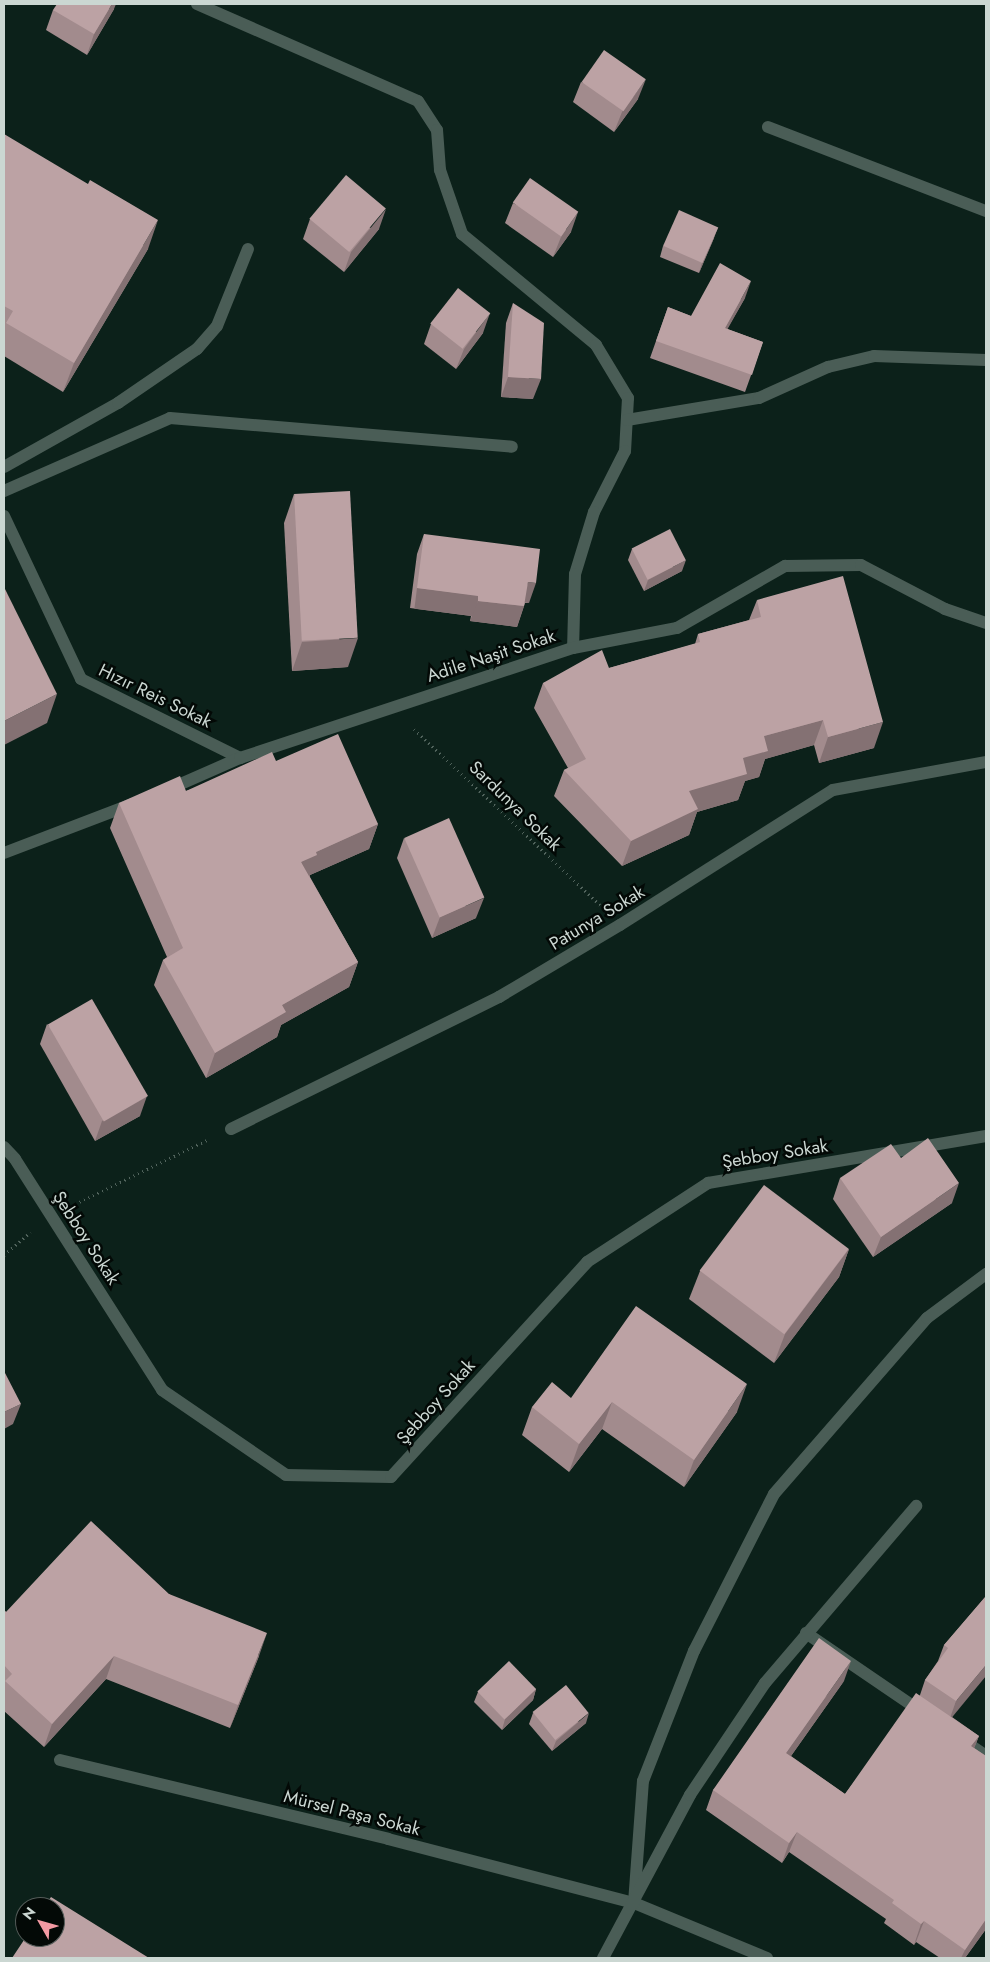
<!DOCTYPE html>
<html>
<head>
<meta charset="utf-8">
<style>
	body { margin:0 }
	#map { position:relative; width:990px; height:1962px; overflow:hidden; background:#0c211a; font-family:Jost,sans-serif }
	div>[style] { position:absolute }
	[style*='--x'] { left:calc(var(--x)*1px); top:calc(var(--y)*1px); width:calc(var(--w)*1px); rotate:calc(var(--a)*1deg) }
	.path>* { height:3px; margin-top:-1.5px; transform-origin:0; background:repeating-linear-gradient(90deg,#52645d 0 1px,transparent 0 5px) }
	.service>* { height:12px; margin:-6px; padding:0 6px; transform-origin:6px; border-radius:6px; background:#4a5d56 }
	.minor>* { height:12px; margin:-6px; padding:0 6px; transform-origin:6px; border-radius:6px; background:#4a5d56 }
	.wall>* { inset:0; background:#a28b8d }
	.shaded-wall>* { inset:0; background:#847173; transform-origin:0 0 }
	.building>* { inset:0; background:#bca2a4; transform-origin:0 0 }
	span { translate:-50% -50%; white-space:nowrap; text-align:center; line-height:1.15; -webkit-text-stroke:5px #030906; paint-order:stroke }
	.street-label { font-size:18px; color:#cbd7d2 }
	.frame { position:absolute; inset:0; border:5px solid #cbd7d2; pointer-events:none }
	.north { position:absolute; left:15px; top:1897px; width:50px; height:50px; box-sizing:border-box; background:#030906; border:1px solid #535b58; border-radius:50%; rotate:308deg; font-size:14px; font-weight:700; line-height:20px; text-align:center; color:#cbd7d2 }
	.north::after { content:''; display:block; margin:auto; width:18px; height:22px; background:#f49aa3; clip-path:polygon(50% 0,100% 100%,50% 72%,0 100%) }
</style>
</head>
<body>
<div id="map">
	<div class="path">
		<div style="--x:414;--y:729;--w:256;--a:43.4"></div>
		<div style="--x:75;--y:1204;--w:147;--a:-25.9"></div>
		<div style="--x:4;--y:1255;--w:35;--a:-41"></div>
	</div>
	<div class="service">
		<div style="--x:197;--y:4;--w:241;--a:23.7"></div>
		<div style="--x:418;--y:101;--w:35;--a:57"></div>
		<div style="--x:437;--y:130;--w:40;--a:85.7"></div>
		<div style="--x:440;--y:170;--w:68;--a:71"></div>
		<div style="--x:462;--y:234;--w:174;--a:39.6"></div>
		<div style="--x:596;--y:345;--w:62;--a:58.9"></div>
		<div style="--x:628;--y:398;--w:53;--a:93.2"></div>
		<div style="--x:625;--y:451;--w:68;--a:116.9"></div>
		<div style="--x:594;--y:512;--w:65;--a:107"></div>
		<div style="--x:575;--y:574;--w:74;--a:91.5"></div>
		<div style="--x:768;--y:127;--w:234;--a:21.1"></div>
		<div style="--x:627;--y:420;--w:134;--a:-9.5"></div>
		<div style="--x:759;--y:398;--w:76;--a:-24.2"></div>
		<div style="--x:828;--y:367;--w:47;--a:-13.4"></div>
		<div style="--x:874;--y:356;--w:112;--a:2"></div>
		<div style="--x:4;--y:467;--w:131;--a:-29.3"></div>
		<div style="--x:118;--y:403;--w:96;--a:-34.4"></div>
		<div style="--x:197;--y:349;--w:30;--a:-49"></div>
		<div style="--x:217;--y:326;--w:83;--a:-68.1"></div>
		<div style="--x:4;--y:491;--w:181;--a:-23.7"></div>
		<div style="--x:170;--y:418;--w:343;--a:4.8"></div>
	</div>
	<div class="minor">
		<div style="--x:4;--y:516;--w:180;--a:64.7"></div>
		<div style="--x:81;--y:679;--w:178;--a:26.4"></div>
		<div style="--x:167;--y:790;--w:80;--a:-23.7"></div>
		<div style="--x:240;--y:758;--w:351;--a:-18.3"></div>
		<div style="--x:573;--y:648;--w:106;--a:-10.9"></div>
		<div style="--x:677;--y:628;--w:125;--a:-29.9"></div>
		<div style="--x:785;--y:566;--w:76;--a:-0.8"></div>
		<div style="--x:861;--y:565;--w:95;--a:27.6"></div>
		<div style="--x:945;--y:609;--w:43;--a:18.9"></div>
		<div style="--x:4;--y:853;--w:137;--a:-20.9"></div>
		<div style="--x:231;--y:1129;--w:299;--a:-26.2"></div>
		<div style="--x:499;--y:997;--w:141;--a:-30.8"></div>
		<div style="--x:620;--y:925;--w:252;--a:-32.4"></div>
		<div style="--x:833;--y:790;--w:156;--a:-10.4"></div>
		<div style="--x:4;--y:1147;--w:16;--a:47"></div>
		<div style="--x:15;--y:1159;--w:274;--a:57.5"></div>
		<div style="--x:162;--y:1390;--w:150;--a:34.4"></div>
		<div style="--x:286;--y:1475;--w:105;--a:1.1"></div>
		<div style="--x:391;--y:1477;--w:291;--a:-47.6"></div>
		<div style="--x:587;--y:1262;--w:145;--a:-33.1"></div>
		<div style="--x:708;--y:1183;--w:282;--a:-9.6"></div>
		<div style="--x:806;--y:1633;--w:140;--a:34.3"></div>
		<div style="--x:961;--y:1739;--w:30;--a:34"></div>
		<div style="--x:60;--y:1760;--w:337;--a:13.5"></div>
		<div style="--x:388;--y:1839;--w:254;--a:14.6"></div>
		<div style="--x:634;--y:1903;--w:144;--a:22.5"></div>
		<div style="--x:634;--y:1903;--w:122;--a:-85.8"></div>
		<div style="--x:643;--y:1781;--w:140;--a:-68.6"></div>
		<div style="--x:694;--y:1651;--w:176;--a:-63"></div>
		<div style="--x:774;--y:1494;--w:233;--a:-49"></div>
		<div style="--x:927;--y:1318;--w:74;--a:-36.7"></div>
		<div style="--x:603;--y:1958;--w:185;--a:-61.9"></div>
		<div style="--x:690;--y:1795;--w:135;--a:-56.2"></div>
		<div style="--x:765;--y:1683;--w:233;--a:-49.5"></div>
	</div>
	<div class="wall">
		<div style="clip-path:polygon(114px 9px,87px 55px,46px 30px,53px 10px)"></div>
		<div style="clip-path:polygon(581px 82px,638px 99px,614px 132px,573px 102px)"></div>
		<div style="clip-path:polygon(4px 134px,148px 249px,63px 392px,4px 356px)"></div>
		<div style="clip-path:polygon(513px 203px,571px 232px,553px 257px,505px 223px)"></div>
		<div style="clip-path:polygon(310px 219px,379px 229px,344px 272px,303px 239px)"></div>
		<div style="clip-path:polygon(714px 238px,699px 273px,660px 257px,663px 246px)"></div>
		<div style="clip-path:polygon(745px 298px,727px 329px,763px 342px,745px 392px,650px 358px,668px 307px,691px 316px)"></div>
		<div style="clip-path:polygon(513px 303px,533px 399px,501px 397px,506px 323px)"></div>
		<div style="clip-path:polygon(431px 324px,483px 333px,456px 369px,424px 344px)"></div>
		<div style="clip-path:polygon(294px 494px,348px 667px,292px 671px,284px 523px)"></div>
		<div style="clip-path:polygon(424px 534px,529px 603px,525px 603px,517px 627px,470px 621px,471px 616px,410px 608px,417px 554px)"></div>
		<div style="clip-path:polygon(632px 549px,682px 571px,644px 591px,628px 560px)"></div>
		<div style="clip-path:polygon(757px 600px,874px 748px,819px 763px,814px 745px,765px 759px,759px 777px,745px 781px,738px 800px,697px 812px,689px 835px,622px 866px,554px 796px,564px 770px,568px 768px,534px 708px,543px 683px,609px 668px,695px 644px,698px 634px,749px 620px)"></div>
		<div style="clip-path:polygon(276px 761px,378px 824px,369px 849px,310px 875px,310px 877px,358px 962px,349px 987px,281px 1025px,277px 1037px,206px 1078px,154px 985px,163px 960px,167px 957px,110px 828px,119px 803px,186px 791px)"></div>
		<div style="clip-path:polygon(404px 838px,476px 918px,432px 938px,397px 858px)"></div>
		<div style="clip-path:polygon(47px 1024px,140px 1116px,95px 1141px,40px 1044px)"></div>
		<div style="clip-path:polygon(840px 1178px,952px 1203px,873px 1257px,833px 1199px)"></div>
		<div style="clip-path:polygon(849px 1249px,839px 1277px,774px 1363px,689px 1299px,700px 1271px)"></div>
		<div style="clip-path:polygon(571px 1398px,737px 1412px,684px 1487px,602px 1429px,569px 1472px,522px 1435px,532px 1407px)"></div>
		<div style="clip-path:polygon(169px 1594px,259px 1656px,230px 1728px,106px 1679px,44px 1747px,4px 1711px,4px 1610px,6px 1612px)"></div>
		<div style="clip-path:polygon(986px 1596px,952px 1717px,979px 1736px,974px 1748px,986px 1756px,986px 1929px,965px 1958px,940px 1958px,916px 1942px,914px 1945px,884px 1923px,886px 1919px,789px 1852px,782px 1863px,706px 1810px,713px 1790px,844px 1681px,791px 1756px,845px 1794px,920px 1695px,925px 1680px,938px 1661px,944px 1645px)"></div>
		<div style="clip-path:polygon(536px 1689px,533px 1700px,502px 1730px,474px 1702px,478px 1692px)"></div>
		<div style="clip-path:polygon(533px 1713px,586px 1723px,552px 1751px,529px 1724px)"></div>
	</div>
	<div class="shaded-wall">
		<div style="clip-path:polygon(112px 4px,116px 4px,114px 9px,87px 55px,94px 34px)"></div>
		<div style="clip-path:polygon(646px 79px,638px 99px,614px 132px,622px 112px)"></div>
		<div style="clip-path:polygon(386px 209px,379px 229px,344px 272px,351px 252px)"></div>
		<div style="clip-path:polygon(578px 212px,571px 232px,553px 257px,561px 237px)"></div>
		<div style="clip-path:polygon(158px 220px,148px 249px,63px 392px,74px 363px)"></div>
		<div style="clip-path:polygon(718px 227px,714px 238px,699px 273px,702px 263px)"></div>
		<div style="clip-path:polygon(751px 281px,745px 298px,718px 346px,725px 328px)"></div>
		<div style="clip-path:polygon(490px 313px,483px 333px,456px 369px,464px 349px)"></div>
		<div style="clip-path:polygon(508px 377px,541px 379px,533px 399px,501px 397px)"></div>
		<div style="clip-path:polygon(686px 560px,682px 571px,644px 591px,648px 580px)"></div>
		<div style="clip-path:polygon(528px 582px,536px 583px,529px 603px,521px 602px)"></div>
		<div style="left:417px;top:588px;width:62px;height:21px;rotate:7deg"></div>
		<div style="clip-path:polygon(478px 601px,524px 606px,517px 627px,470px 621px)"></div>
		<div style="clip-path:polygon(358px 638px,348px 667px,292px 671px,302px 642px)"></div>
		<div style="clip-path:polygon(57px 694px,47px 723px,4px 745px,4px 721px)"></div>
		<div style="clip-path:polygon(823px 720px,814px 745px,765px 759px,759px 777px,745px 781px,738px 800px,697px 812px,689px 835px,622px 866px,631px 841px,689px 791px,743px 758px,764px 736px)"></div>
		<div style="clip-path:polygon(883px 722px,874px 748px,819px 763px,828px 737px)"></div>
		<div style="clip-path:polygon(378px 824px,369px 849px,310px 875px,308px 880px,301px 862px,316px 852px)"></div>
		<div style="clip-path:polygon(484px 898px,476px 918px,432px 938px,440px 917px)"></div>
		<div style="clip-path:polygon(358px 962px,349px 987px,281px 1025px,277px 1037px,206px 1078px,215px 1053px,282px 1005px)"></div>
		<div style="clip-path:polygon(147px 1096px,140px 1116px,95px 1141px,102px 1121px)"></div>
		<div style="clip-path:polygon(959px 1183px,952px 1203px,873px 1257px,881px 1237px)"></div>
		<div style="clip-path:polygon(849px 1249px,839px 1277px,774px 1363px,785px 1334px)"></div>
		<div style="clip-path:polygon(747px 1384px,737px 1412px,684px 1487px,694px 1460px)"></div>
		<div style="clip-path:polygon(612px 1402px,602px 1429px,569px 1472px,579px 1444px)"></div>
		<div style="clip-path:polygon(21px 1404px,13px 1424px,4px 1429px,4px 1412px)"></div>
		<div style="clip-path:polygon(267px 1633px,259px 1656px,230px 1728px,238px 1705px)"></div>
		<div style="clip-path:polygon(114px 1656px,106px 1679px,44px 1747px,52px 1724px)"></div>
		<div style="clip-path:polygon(851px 1661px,844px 1681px,779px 1773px,786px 1753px)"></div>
		<div style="clip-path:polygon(986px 1665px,986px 1676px,949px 1721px,956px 1701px)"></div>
		<div style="clip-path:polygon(536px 1689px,533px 1700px,502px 1730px,505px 1719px)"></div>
		<div style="clip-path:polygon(589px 1713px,586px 1723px,552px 1751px,556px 1741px)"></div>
		<div style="clip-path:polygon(979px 1736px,971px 1756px,971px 1746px)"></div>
		<div style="clip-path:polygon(797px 1832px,789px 1852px,782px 1863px,789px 1843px)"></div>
		<div style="clip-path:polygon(986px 1919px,986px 1929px,965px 1958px,961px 1958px,965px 1950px)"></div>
		<div style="clip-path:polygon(924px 1921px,916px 1942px,914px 1945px,921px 1924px)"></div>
	</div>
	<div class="building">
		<div style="clip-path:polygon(57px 4px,112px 4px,94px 34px,53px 10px)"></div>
		<div style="left:604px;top:50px;width:51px;height:39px;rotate:35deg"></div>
		<div style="clip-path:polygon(4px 134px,88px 184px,90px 180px,158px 220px,74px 363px,6px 323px,13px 311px,4px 306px)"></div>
		<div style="left:346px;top:175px;width:52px;height:57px;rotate:40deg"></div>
		<div style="left:530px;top:178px;width:59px;height:30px;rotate:35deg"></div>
		<div style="left:679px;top:210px;width:43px;height:39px;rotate:24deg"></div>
		<div style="clip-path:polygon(720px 263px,751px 281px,725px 328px,763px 342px,752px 375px,656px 341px,668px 307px,691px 316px)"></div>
		<div style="left:458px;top:288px;width:41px;height:45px;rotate:38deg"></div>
		<div style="clip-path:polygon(513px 303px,544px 323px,541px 379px,508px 377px)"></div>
		<div style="left:350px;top:491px;width:147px;height:56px;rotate:87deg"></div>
		<div style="left:670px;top:529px;width:35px;height:43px;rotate:63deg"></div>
		<div style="clip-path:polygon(424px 534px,540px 549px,536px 583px,528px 582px,524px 606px,478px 601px,478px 596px,417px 588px)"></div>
		<div style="clip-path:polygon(843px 576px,883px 722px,828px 737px,823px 720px,764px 736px,768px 751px,743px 758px,747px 774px,689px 791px,698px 809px,631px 841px,564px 770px,586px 759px,543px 683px,602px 650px,609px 668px,700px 642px,698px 634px,761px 617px,757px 600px)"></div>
		<div style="clip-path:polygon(4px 587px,57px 694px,4px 721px)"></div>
		<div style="clip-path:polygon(338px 734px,378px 824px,316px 852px,317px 855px,301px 862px,358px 962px,282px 1005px,286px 1012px,215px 1053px,163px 960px,183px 948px,119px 803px,180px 776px,186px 791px,272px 752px,276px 761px)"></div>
		<div style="left:449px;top:818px;width:87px;height:49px;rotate:66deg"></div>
		<div style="left:92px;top:999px;width:112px;height:51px;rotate:60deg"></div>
		<div style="clip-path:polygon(928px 1138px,959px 1183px,881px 1237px,840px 1178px,891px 1144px,901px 1158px)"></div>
		<div style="left:764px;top:1185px;width:106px;height:107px;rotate:37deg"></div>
		<div style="clip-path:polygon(636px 1306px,747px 1384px,694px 1460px,612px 1402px,579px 1444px,532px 1407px,552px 1382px,571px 1398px)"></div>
		<div style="clip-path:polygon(4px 1371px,21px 1404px,4px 1412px)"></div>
		<div style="clip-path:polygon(91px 1521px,169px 1594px,267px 1633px,238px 1705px,114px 1656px,52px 1724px,5px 1681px,12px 1674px,4px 1665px,4px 1610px,6px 1612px)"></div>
		<div style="clip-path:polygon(986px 1596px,986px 1665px,956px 1701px,925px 1680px,948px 1648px,944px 1645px)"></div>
		<div style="clip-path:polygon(819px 1638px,851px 1661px,786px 1753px,845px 1794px,916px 1693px,979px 1736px,971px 1746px,986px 1756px,986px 1919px,965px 1950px,924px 1921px,921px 1924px,892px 1903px,894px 1900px,797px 1832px,789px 1843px,713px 1790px)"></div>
		<div style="left:509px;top:1661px;width:39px;height:44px;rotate:46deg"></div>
		<div style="left:566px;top:1685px;width:36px;height:43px;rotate:51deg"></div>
		<div style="clip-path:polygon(51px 1897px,149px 1958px,12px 1958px,26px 1937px,55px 1937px,55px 1907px,44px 1907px)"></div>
	</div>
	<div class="street-label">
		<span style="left:491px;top:656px;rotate:-18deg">Adile Naşit Sokak</span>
		<span style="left:155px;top:696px;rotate:26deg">Hızır Reis Sokak</span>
		<span style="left:515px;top:806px;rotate:44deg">Sardunya Sokak</span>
		<span style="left:597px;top:918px;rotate:-31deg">Patunya Sokak</span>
		<span style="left:775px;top:1154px;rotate:-9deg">Şebboy Sokak</span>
		<span style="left:86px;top:1238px;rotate:57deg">Şebboy Sokak</span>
		<span style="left:436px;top:1402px;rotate:-48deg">Şebboy Sokak</span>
		<span style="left:352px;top:1813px;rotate:14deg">Mürsel Paşa Sokak</span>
	</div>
	<div class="frame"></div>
	<div class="north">N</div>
</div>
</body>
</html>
